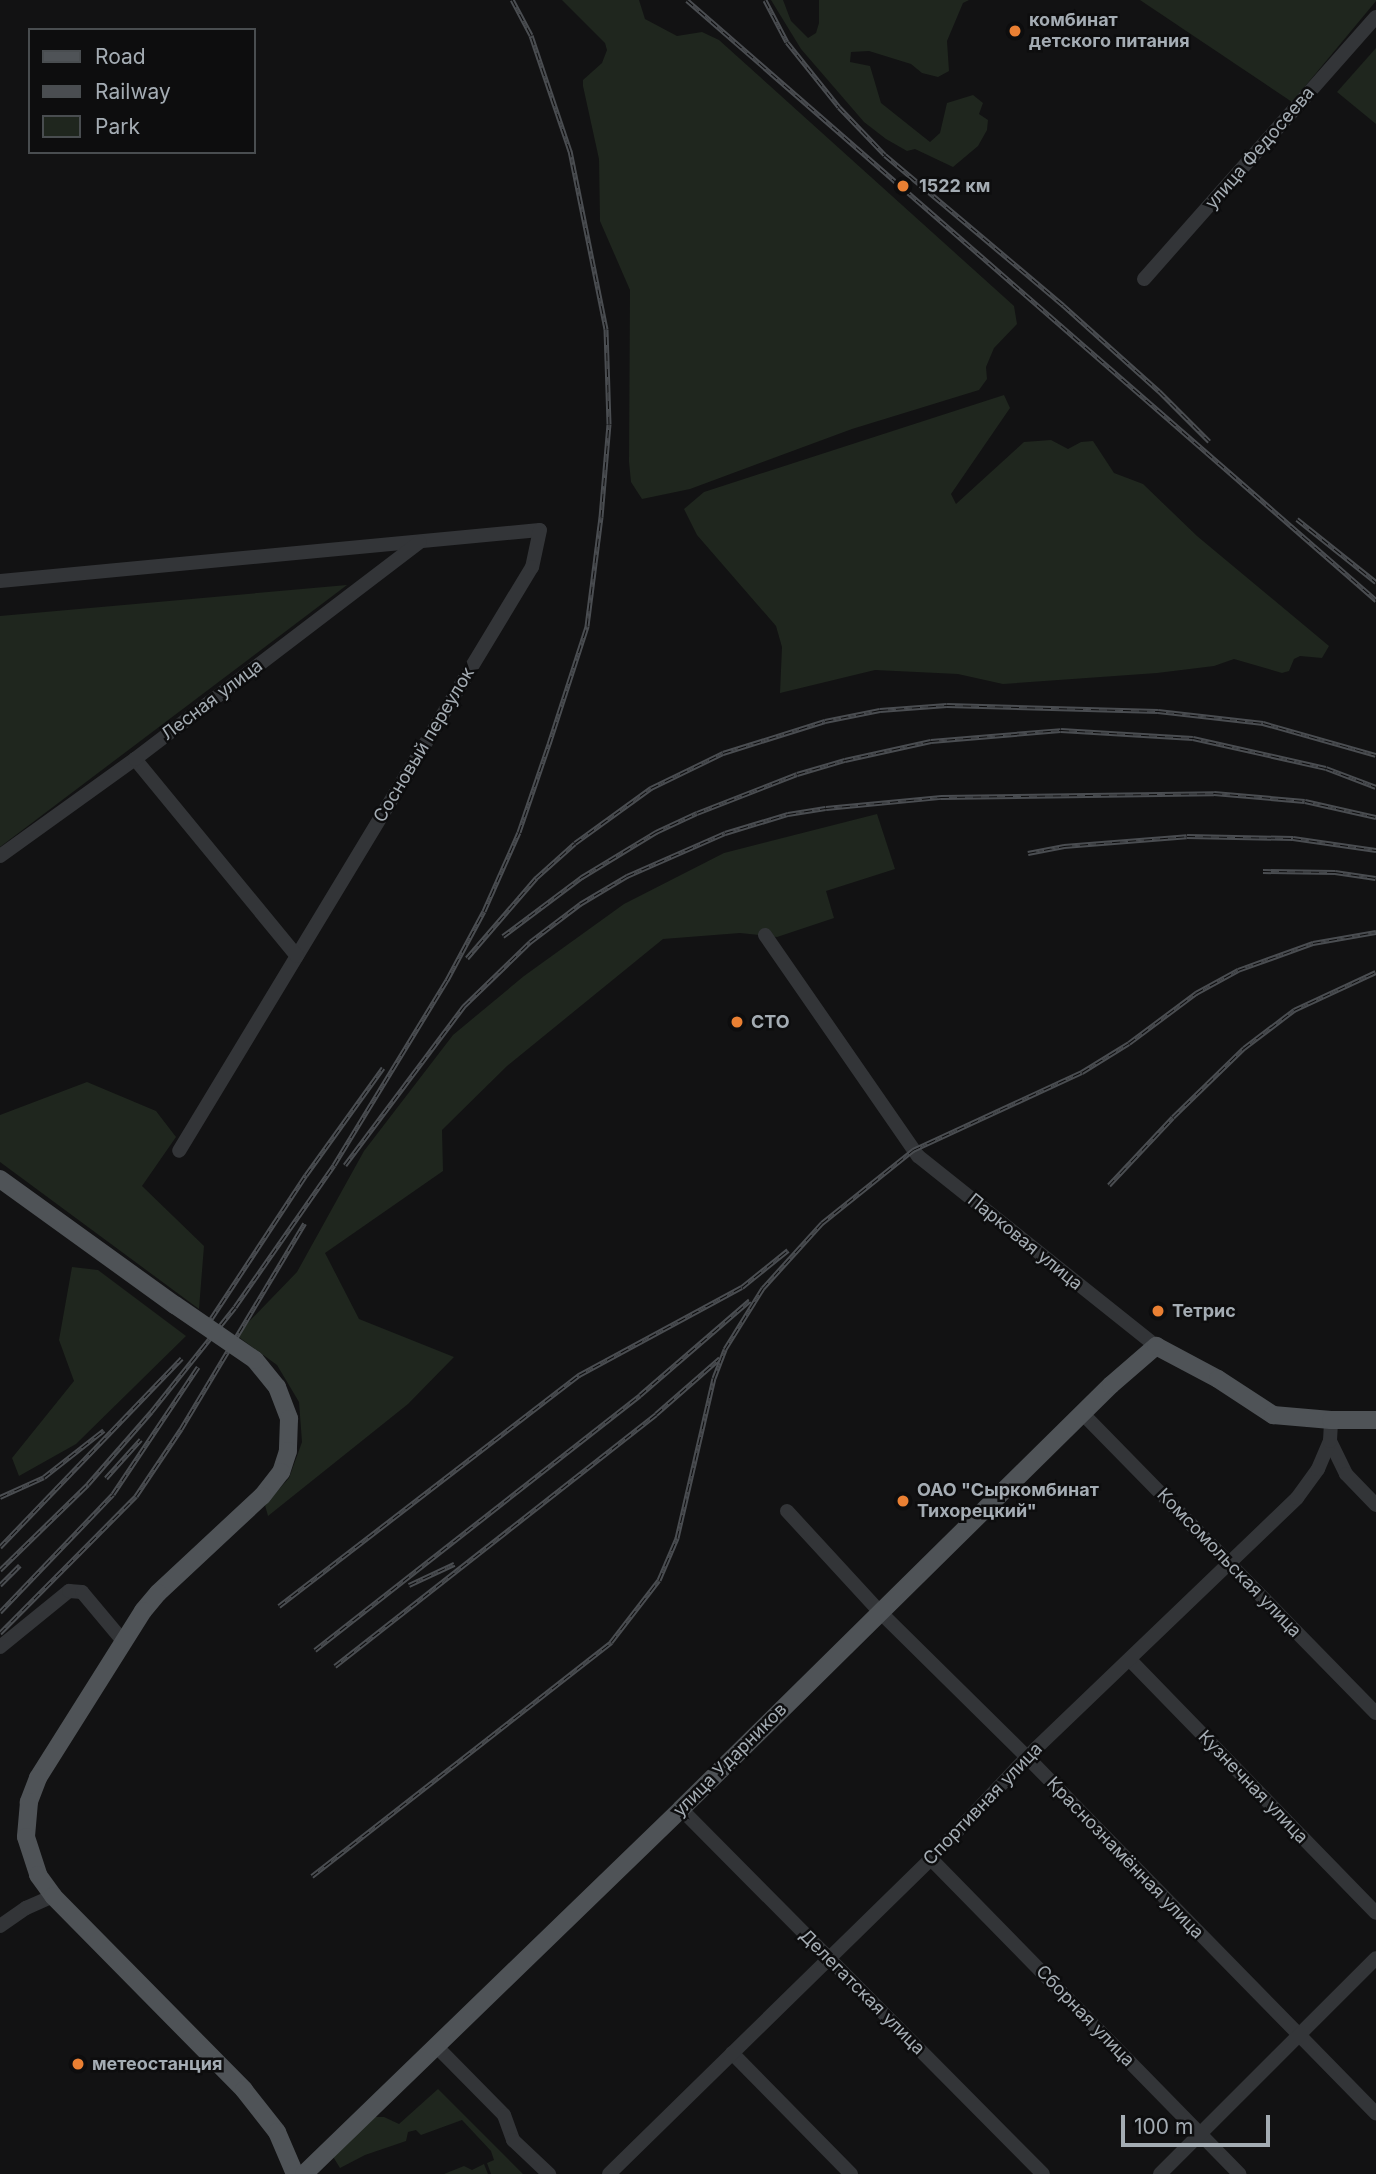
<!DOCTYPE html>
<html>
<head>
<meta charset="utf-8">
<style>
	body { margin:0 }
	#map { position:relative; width:1376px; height:2174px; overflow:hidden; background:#121213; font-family:Inter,sans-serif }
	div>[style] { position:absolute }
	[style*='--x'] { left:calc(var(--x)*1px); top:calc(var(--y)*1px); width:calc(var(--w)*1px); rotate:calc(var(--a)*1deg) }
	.green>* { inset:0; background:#1f261e }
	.minor>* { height:14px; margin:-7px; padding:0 7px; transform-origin:7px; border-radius:7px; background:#333538 }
	.major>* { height:18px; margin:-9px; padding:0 9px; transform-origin:9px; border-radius:9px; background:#4f5357 }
	.rail>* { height:5px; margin-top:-2.5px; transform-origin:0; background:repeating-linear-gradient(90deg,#0d0d0e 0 8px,#4a4d51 0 16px); box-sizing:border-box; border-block:2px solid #4a4d51 }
	.major-bridge>* { height:18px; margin:-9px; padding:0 9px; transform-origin:9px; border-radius:9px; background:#4f5357 }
	.dots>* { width:19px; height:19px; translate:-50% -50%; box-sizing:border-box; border:4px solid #0d0d0e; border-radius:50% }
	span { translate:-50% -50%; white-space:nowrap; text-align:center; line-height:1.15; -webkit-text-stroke:5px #0d0d0e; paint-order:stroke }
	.poi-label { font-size:18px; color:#a4acb3; font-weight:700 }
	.left { translate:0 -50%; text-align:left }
	.street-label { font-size:18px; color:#a4acb3 }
	.legend { position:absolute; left:28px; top:28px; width:228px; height:126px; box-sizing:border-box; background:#0d0d0e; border:2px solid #494d50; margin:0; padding:9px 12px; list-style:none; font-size:21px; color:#a4acb3 }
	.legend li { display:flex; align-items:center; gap:14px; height:35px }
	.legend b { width:35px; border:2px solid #494d50 }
	.scale { position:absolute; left:1121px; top:2115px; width:149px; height:32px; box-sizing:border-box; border:4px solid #a4acb3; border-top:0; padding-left:9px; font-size:21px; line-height:24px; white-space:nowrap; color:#a4acb3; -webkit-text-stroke:5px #0d0d0e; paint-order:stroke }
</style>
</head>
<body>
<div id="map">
	<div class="green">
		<div style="clip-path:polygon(562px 0,639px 0,645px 19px,677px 36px,702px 32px,719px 40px,1014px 306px,1017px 324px,994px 348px,986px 367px,987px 379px,979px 390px,852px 429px,690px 489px,642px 499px,631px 482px,629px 462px,630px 290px,600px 221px,599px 159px,583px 86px,583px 80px,602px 63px,607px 50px,605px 43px)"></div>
		<div style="clip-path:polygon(771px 0,783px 0,791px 21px,808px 38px,816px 33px,819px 23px,819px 0,969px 0,963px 3px,947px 41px,949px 71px,938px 77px,922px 73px,911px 64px,869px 51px,851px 52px,850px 62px,870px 66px,881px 103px,930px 142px,940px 133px,947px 103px,973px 95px,983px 103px,979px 114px,988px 120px,987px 130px,978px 146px,953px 167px,915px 149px,907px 151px,886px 139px,864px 122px,801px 49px)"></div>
		<div style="clip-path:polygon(1140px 0,1376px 0,1376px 1px,1292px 102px)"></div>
		<div style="clip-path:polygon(1376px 48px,1376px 124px,1337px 92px)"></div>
		<div style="clip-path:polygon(1004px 395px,1010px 408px,951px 494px,956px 504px,1024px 442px,1051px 440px,1068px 449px,1081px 442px,1093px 441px,1114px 473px,1143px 484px,1197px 536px,1329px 646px,1322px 658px,1300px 656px,1294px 659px,1289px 671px,1282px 673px,1234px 659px,1214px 666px,1157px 673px,1003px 684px,958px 674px,875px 670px,780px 693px,782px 647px,776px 626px,697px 535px,684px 509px,704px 492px)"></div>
		<div style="clip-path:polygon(347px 585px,0 847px,0 616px)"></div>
		<div style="clip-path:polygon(877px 814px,895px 869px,826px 891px,834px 918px,777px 937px,740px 933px,663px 939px,507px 1066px,442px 1130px,443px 1171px,325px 1253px,359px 1319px,454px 1357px,408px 1404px,268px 1516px,265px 1505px,289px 1478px,302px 1442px,299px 1402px,277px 1365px,236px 1335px,297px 1272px,364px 1151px,453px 1035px,524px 976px,624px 904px,724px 853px)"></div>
		<div style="clip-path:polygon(87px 1082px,156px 1111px,176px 1137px,142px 1186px,204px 1246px,199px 1309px,0 1162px,0 1115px)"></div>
		<div style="clip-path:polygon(72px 1267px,98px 1270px,186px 1336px,76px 1444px,19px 1476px,12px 1458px,74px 1381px,59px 1340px)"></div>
		<div style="clip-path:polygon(438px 2089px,523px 2174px,491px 2174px,487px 2163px,494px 2160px,491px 2151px,462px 2120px,421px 2135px,416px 2130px,408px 2132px,406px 2141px,365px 2155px,340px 2168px,332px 2155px,375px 2117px,384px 2117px,399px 2124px)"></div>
		<div style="clip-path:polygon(484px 2164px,488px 2174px,444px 2174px,464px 2166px,472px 2170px)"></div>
	</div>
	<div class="minor">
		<div style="--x:1144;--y:279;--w:350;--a:-48.5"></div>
		<div style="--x:0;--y:581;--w:542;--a:-5.4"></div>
		<div style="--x:540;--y:530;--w:38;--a:102"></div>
		<div style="--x:532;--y:567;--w:682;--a:121.15"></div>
		<div style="--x:135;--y:759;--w:255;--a:50.6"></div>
		<div style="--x:0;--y:856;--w:166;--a:-35.7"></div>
		<div style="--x:135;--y:759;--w:358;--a:-37.3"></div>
		<div style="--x:765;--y:935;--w:269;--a:55.3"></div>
		<div style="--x:918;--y:1156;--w:305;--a:38.6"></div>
		<div style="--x:1082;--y:1413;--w:420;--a:45.6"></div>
		<div style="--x:1330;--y:1441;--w:37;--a:64"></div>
		<div style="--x:1346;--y:1474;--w:43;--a:45.9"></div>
		<div style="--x:787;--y:1511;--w:137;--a:47.4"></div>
		<div style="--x:880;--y:1612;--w:206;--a:44.6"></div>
		<div style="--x:1027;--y:1757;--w:499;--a:45.6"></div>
		<div style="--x:0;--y:1647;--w:89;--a:-39.1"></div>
		<div style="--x:69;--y:1591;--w:13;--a:4"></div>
		<div style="--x:82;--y:1592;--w:64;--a:50.1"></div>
		<div style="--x:1131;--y:1661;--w:351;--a:45.8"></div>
		<div style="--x:681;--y:1809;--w:514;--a:45.24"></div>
		<div style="--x:931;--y:1859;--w:441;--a:45.6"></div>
		<div style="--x:0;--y:1926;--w:32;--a:-35"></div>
		<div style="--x:26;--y:1908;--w:30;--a:-24"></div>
		<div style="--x:437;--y:2047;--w:95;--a:45.4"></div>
		<div style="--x:504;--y:2115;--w:27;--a:70"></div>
		<div style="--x:513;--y:2140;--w:50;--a:43.4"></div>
		<div style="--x:732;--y:2053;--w:170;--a:45.5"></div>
		<div style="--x:609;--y:2174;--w:450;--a:-44.4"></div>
		<div style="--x:931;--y:1859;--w:140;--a:-46.7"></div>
		<div style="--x:1027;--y:1757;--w:374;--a:-43.8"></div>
		<div style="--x:1297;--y:1498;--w:36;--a:-54"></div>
		<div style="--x:1318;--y:1469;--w:30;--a:-67"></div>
		<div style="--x:1330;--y:1441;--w:21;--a:-87"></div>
		<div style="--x:1160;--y:2174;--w:305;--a:-45"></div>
	</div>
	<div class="major">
		<div style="--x:0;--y:1179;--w:216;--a:35.8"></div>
		<div style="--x:255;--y:1360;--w:35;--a:51"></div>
		<div style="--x:277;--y:1387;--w:34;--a:69"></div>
		<div style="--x:289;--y:1419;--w:32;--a:92"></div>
		<div style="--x:288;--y:1451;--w:22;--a:108"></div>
		<div style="--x:281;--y:1472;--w:31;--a:128"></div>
		<div style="--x:262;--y:1496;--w:142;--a:137"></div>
		<div style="--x:158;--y:1593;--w:23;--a:130"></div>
		<div style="--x:143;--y:1611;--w:197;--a:122.2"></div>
		<div style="--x:38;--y:1778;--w:26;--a:111"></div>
		<div style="--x:29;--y:1802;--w:35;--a:95"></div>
		<div style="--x:26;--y:1837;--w:40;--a:72"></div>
		<div style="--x:38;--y:1875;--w:26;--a:54"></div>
		<div style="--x:53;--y:1896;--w:272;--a:45.4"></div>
		<div style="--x:244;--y:2090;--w:53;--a:51.8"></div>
		<div style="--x:277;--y:2132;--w:46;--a:66.8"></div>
		<div style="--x:304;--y:2174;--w:525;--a:-44.07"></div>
		<div style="--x:681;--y:1809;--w:604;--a:-44.6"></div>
		<div style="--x:1111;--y:1385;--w:60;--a:-40.9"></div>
		<div style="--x:1156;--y:1346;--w:70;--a:28"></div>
		<div style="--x:1218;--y:1379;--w:66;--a:33.2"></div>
		<div style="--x:1273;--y:1415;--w:58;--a:4.9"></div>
		<div style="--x:1331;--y:1420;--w:45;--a:0"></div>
	</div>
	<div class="rail">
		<div style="--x:687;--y:0;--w:914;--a:41.05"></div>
		<div style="--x:765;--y:0;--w:47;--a:62.4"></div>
		<div style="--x:787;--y:42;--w:83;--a:51.3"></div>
		<div style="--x:839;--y:107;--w:66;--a:46.2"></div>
		<div style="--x:885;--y:155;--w:233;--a:40.1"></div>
		<div style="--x:1063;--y:305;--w:129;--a:41.9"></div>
		<div style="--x:1159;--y:391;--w:71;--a:45"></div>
		<div style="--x:1297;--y:519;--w:101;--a:38.6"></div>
		<div style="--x:1028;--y:853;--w:37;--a:-11"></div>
		<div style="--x:1064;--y:846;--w:123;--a:-4.6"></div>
		<div style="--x:1187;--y:836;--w:106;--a:1.1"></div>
		<div style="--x:1293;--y:838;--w:84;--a:8.2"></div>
		<div style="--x:1263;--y:871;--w:72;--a:0.8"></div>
		<div style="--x:1335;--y:872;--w:41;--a:8.3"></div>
		<div style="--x:503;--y:936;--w:99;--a:-36.8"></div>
		<div style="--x:582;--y:877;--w:87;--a:-31.3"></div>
		<div style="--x:656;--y:832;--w:45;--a:-24.9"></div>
		<div style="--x:697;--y:813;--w:107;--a:-21.3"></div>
		<div style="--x:797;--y:774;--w:50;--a:-16.3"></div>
		<div style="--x:845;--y:760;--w:88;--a:-12.5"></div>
		<div style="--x:931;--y:741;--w:130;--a:-4.8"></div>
		<div style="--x:1061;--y:730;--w:132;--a:3.5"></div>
		<div style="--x:1193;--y:738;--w:136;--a:12.7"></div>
		<div style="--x:1326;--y:768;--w:53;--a:20.8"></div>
		<div style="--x:467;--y:958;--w:106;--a:-49.2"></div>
		<div style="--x:536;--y:878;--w:52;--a:-41.9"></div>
		<div style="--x:575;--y:843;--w:94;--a:-35.9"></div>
		<div style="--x:651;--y:788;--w:80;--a:-25.9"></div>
		<div style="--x:723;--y:753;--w:107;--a:-17.4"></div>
		<div style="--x:825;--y:721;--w:56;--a:-11.3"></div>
		<div style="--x:880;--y:710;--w:67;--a:-4.3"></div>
		<div style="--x:947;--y:705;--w:211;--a:1.6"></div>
		<div style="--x:1158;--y:711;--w:106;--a:6.5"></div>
		<div style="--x:1263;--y:723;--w:117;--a:15.8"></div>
		<div style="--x:345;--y:1165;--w:199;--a:-53.2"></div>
		<div style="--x:464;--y:1006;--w:92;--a:-44.1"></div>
		<div style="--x:530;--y:942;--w:63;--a:-37.2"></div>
		<div style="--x:580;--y:904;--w:55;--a:-30.8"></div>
		<div style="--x:627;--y:876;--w:107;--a:-23.7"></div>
		<div style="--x:725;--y:833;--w:66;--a:-16.8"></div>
		<div style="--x:788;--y:814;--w:38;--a:-9"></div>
		<div style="--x:826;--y:808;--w:116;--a:-5.5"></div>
		<div style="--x:941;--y:797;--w:273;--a:-0.8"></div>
		<div style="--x:1214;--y:793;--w:91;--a:5"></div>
		<div style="--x:1305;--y:801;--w:73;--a:12.7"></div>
		<div style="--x:1109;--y:1185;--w:93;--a:-46.7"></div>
		<div style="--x:1173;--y:1117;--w:99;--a:-44.2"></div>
		<div style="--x:1244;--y:1048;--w:63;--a:-37.2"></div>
		<div style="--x:1294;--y:1010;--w:90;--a:-24.9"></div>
		<div style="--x:203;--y:1331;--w:187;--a:-56.6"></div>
		<div style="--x:306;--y:1175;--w:132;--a:-54.3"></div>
		<div style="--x:106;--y:1478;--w:52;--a:-48.1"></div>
		<div style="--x:0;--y:1497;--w:48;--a:-24.4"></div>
		<div style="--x:44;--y:1477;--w:76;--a:-38.1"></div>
		<div style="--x:0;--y:1547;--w:262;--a:-46.1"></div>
		<div style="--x:0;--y:1570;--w:123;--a:-44.3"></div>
		<div style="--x:88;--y:1484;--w:96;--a:-48.8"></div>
		<div style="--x:151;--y:1412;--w:134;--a:-51.3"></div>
		<div style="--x:235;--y:1307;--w:173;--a:-55.1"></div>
		<div style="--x:334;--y:1165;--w:217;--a:-58.6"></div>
		<div style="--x:447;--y:980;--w:78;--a:-61.8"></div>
		<div style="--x:484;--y:911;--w:86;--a:-66.1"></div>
		<div style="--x:519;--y:832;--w:93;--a:-71.2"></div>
		<div style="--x:549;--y:744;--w:124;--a:-72.1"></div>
		<div style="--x:587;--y:626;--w:110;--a:-82.7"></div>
		<div style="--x:601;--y:517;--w:93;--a:-85.1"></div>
		<div style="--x:609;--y:424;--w:95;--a:-91.8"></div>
		<div style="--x:606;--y:329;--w:182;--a:-101.4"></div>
		<div style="--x:570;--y:151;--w:122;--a:-108.6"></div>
		<div style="--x:531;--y:35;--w:40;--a:-118"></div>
		<div style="--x:0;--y:1585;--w:28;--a:-45"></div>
		<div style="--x:409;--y:1585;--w:50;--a:-25"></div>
		<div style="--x:279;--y:1606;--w:379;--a:-37.6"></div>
		<div style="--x:579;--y:1375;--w:185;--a:-28.4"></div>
		<div style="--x:742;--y:1287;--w:59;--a:-38.8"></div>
		<div style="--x:0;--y:1612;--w:163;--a:-46.2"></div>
		<div style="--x:113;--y:1494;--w:153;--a:-56.2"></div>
		<div style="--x:0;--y:1633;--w:193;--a:-45.2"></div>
		<div style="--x:136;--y:1496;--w:81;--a:-56.1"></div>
		<div style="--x:181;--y:1429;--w:240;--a:-59"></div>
		<div style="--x:315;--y:1650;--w:413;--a:-38.1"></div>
		<div style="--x:640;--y:1395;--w:145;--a:-40.8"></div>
		<div style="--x:335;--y:1666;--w:408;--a:-38.1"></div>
		<div style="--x:656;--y:1414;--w:85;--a:-41.2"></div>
		<div style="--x:312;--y:1876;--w:380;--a:-38"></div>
		<div style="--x:611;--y:1642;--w:78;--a:-52.3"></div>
		<div style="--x:659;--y:1580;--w:46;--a:-66.8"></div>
		<div style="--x:677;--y:1538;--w:164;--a:-77"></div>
		<div style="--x:714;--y:1378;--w:31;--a:-69"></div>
		<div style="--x:725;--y:1349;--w:72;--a:-58.1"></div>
		<div style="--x:763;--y:1288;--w:88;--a:-47.8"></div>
		<div style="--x:822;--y:1223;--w:117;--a:-38.7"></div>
		<div style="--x:913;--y:1150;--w:186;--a:-24.8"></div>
		<div style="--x:1082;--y:1072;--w:55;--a:-31.7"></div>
		<div style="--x:1129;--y:1043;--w:84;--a:-36.7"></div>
		<div style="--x:1196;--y:993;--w:48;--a:-28.7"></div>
		<div style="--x:1238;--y:970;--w:80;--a:-19.8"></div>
		<div style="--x:1313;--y:943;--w:64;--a:-9.9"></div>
	</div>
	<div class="major-bridge">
		<div style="--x:175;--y:1305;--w:97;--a:34.5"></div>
	</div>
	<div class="dots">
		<div style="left:1015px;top:31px;background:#ea8033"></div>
		<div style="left:903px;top:186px;background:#ea8033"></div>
		<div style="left:737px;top:1022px;background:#ea8033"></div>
		<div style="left:1158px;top:1311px;background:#ea8033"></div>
		<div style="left:903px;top:1501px;background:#ea8033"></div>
		<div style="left:78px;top:2064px;background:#ea8033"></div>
	</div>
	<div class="poi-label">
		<span class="left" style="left:1029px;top:31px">комбинат<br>детского питания</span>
		<span class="left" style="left:919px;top:186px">1522 км</span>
		<span class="left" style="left:751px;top:1022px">СТО</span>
		<span class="left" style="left:1172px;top:1311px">Тетрис</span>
		<span class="left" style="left:917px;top:1501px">ОАО "Сыркомбинат<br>Тихорецкий"</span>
		<span class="left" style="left:92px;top:2064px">метеостанция</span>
	</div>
	<div class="street-label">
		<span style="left:1260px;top:148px;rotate:-49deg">улица Федосеева</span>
		<span style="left:212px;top:700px;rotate:-37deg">Лесная улица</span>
		<span style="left:424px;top:745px;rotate:-59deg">Сосновый переулок</span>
		<span style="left:1025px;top:1242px;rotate:39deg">Парковая улица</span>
		<span style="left:1229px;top:1563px;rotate:46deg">Комсомольская улица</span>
		<span style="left:730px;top:1760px;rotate:-45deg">улица Ударников</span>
		<span style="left:1253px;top:1787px;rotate:46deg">Кузнечная улица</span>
		<span style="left:983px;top:1804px;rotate:-46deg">Спортивная улица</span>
		<span style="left:1125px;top:1858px;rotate:46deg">Краснознамённая улица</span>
		<span style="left:862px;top:1992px;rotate:45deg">Делегатская улица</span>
		<span style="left:1085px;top:2016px;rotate:46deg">Сборная улица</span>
	</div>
	<ul class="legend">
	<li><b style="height:9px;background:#4f5357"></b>Road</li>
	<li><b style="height:9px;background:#4a4d51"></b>Railway</li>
	<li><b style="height:19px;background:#1f261e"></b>Park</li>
	</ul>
	<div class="scale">100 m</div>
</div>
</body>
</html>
